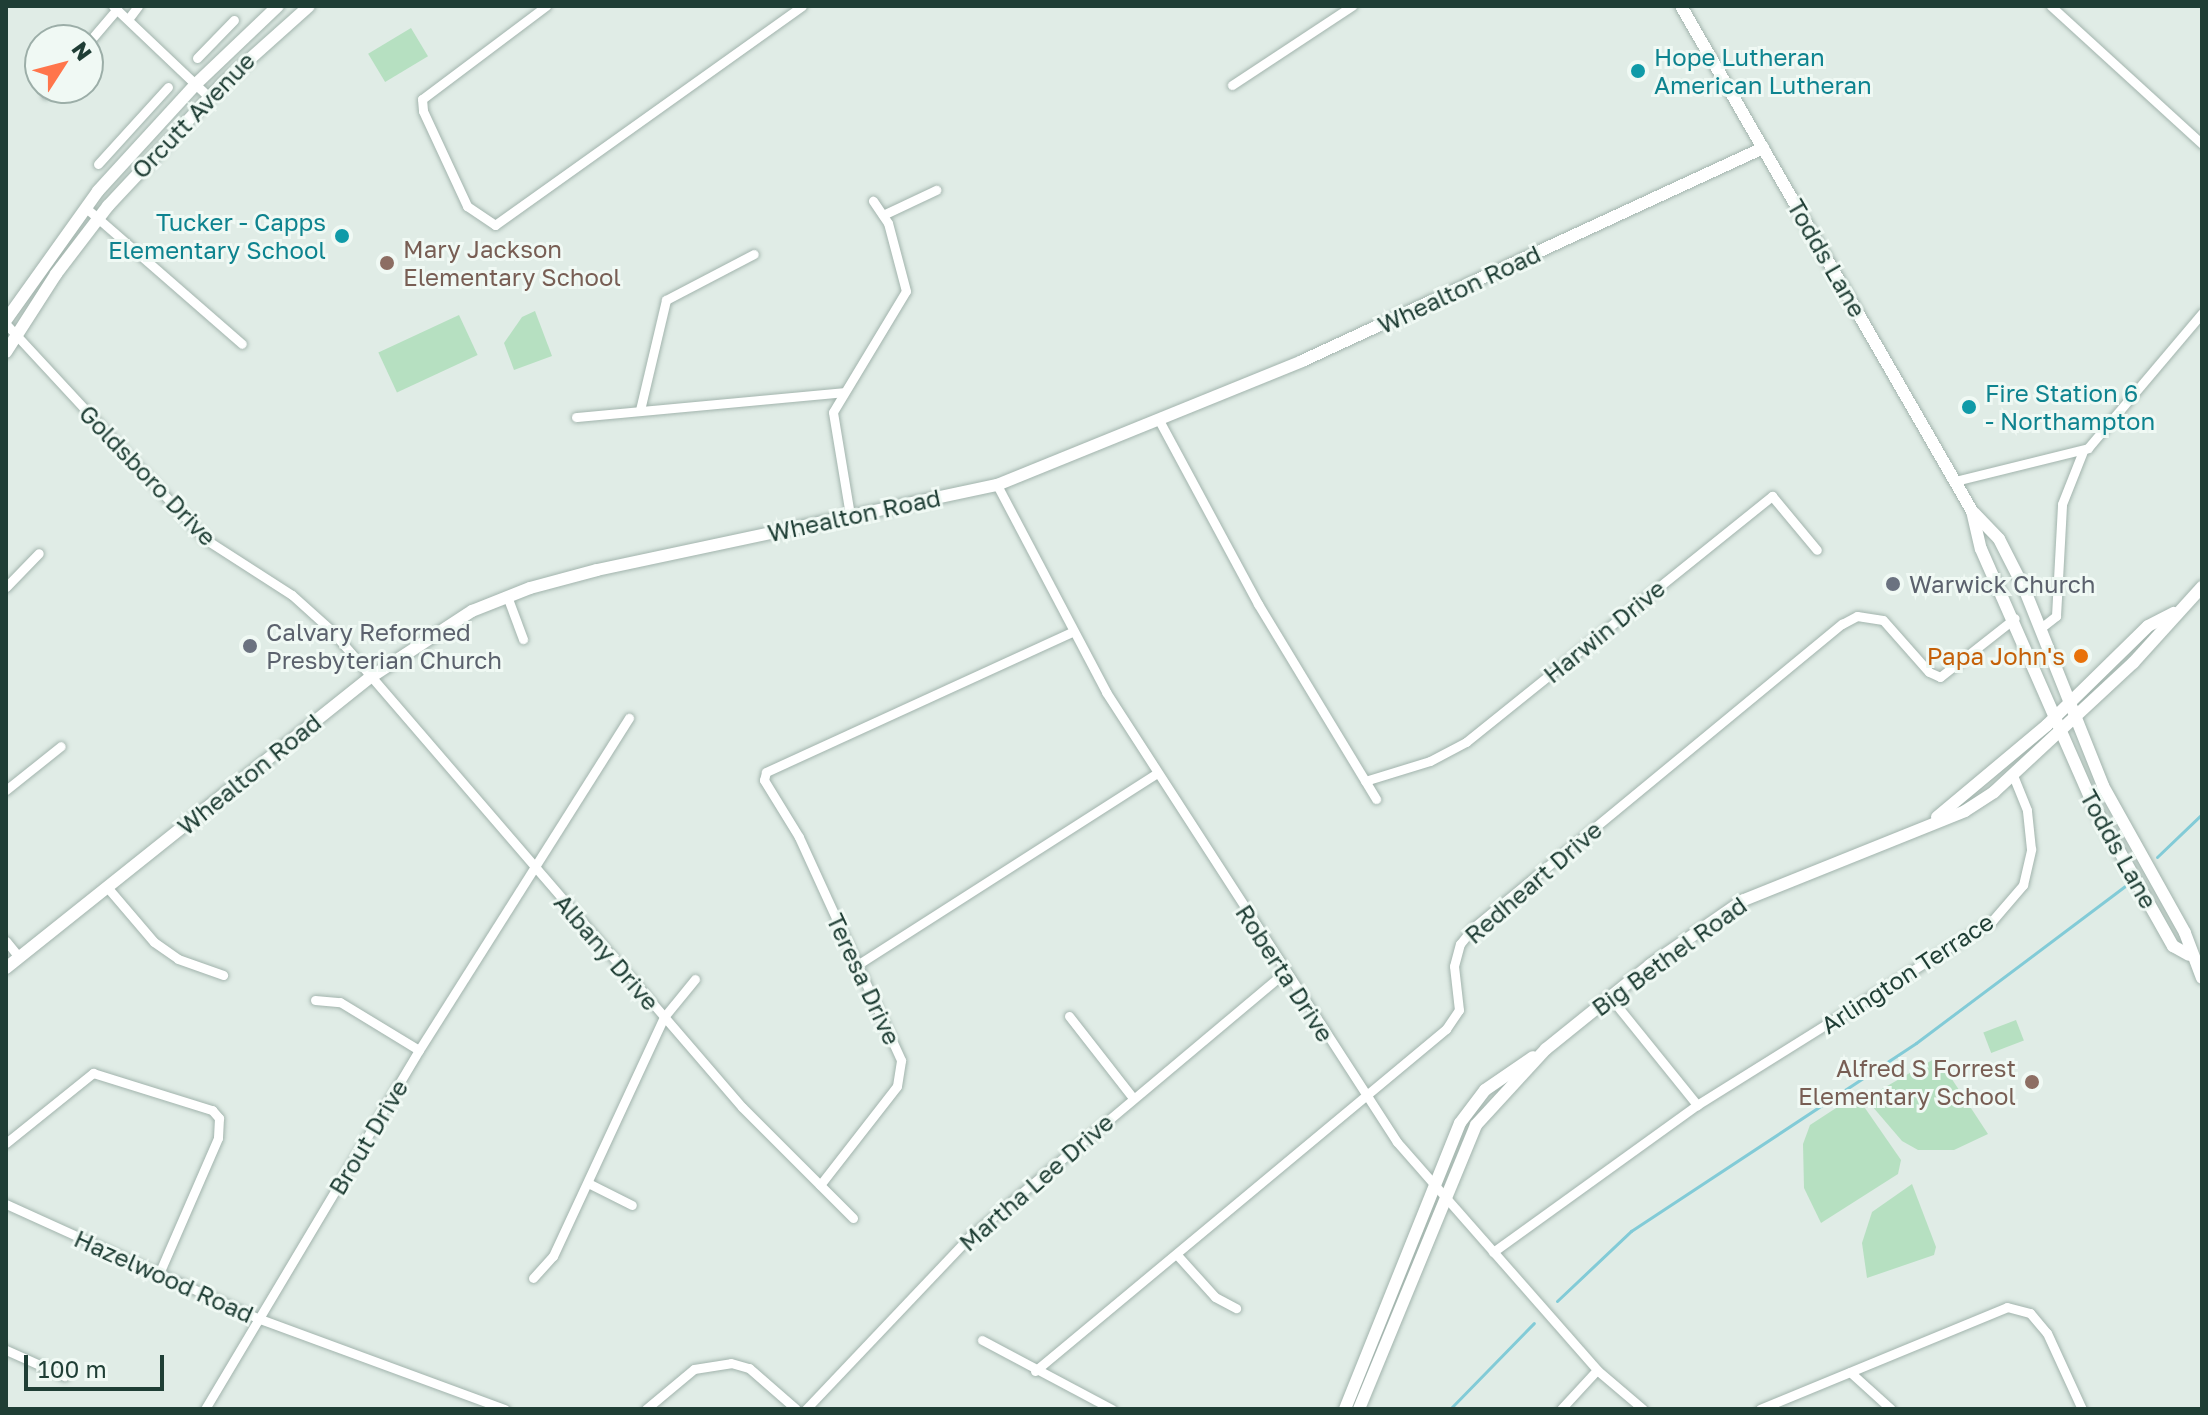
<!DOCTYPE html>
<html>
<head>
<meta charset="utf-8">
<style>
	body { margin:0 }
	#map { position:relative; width:2208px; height:1415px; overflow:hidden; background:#e0ece6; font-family:"Golos Text",sans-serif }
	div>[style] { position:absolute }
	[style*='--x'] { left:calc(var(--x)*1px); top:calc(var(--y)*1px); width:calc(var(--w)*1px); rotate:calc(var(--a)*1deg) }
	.green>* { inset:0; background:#b6e0c1; transform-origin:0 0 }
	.stream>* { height:3px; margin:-1.5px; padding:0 1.5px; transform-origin:1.5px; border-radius:1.5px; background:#82cbd7 }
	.roads { filter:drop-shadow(0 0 2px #a2b4ad) drop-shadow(0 0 2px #a2b4ad) }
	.street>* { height:9px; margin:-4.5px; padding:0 4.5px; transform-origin:4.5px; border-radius:4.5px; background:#fff }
	.secondary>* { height:12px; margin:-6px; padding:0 6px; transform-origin:6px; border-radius:6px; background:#fff }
	.dots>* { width:22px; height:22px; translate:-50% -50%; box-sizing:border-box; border:4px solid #f0f9f4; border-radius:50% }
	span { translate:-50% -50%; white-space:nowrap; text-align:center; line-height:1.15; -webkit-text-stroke:6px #f0f9f4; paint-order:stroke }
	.culture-label { font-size:24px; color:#0d838f }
	.left { translate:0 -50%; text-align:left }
	.right { translate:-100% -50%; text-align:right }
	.street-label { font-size:24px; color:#1f3e35 }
	.education-label { font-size:24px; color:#785e54 }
	.worship-label { font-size:24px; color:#5b616d }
	.food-label { font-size:24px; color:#c56008 }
	.frame { position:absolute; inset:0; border:8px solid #1f3e35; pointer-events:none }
	.north { position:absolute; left:24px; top:24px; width:80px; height:80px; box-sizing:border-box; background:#f0f9f4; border:2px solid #9caea8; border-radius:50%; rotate:54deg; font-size:22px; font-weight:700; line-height:32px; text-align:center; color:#1f3e35 }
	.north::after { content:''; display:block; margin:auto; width:28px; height:36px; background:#ff754b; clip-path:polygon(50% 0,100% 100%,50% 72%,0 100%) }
	.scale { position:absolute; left:24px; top:1355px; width:140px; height:36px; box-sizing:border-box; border:4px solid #1f3e35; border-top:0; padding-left:10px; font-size:24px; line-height:28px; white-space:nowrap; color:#1f3e35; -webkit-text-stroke:6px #f0f9f4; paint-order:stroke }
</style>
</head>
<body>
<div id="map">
	<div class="green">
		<div style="left:411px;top:28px;width:33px;height:50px;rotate:59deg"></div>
		<div style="clip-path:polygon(535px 311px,552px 356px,514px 370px,504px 343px,522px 317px)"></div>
		<div style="left:459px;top:315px;width:44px;height:89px;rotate:65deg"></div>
		<div style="left:2016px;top:1020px;width:22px;height:35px;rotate:69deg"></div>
		<div style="clip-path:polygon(1934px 1059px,1940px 1061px,1988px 1134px,1954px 1150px,1918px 1150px,1902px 1141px,1872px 1106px,1875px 1093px)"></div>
		<div style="clip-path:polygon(1856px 1095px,1901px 1160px,1898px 1174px,1821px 1223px,1804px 1188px,1803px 1144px,1810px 1125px)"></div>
		<div style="clip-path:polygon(1912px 1184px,1936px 1247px,1934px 1255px,1867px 1278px,1862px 1243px,1872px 1212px)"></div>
	</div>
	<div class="stream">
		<div style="--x:2157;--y:857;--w:62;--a:-43.7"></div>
		<div style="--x:1557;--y:1301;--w:102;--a:-43.4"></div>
		<div style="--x:1631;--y:1231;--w:341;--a:-33.4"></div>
		<div style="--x:1916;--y:1043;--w:261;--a:-36.9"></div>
		<div style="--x:1450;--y:1409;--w:120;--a:-45.7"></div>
	</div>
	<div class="roads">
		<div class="street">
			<div style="--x:113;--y:6;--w:132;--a:43.5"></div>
			<div style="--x:546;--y:6;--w:155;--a:143.1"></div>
			<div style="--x:422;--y:99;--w:12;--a:85"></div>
			<div style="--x:423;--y:111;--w:105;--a:65.1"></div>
			<div style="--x:467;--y:206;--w:34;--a:34"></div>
			<div style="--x:495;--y:225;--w:377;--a:-35.5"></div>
			<div style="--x:2051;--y:6;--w:205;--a:42.4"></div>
			<div style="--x:129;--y:18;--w:15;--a:-53"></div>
			<div style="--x:88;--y:43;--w:45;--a:-49.5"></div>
			<div style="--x:197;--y:58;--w:53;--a:-45.8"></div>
			<div style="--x:1232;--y:85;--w:144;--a:-33.4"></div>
			<div style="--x:46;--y:94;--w:7;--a:-56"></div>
			<div style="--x:98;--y:164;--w:104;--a:-47.7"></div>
			<div style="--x:85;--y:207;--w:208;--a:41.1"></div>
			<div style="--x:883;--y:215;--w:59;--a:-25.3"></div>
			<div style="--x:6;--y:324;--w:293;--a:47.2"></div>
			<div style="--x:205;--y:539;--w:103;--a:32.8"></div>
			<div style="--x:292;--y:595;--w:54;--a:42"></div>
			<div style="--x:332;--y:631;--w:628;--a:49.26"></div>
			<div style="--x:742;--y:1107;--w:157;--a:45"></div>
			<div style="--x:640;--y:410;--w:113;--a:-76.7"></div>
			<div style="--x:666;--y:300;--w:99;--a:-27.6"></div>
			<div style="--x:576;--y:417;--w:269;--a:-5.3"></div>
			<div style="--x:1160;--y:422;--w:207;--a:61.7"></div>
			<div style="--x:1258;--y:604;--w:228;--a:58.8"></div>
			<div style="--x:1955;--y:481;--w:137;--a:-13.9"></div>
			<div style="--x:2088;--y:448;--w:177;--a:-49.8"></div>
			<div style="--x:997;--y:485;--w:234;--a:62.2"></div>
			<div style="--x:1106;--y:692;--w:536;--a:57.11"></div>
			<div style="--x:1397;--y:1142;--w:303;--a:48.7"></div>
			<div style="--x:1597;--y:1370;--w:60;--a:40.3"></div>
			<div style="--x:850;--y:515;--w:104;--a:-99.4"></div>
			<div style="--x:833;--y:412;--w:141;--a:-58.9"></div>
			<div style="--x:906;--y:291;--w:70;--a:-104.8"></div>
			<div style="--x:888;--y:223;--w:27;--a:-124"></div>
			<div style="--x:6;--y:587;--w:47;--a:-45.9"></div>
			<div style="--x:507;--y:596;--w:46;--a:69.6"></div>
			<div style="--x:2042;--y:627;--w:18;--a:-38"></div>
			<div style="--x:2056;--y:616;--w:112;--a:-86.9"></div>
			<div style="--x:2062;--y:504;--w:57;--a:-68.4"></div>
			<div style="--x:1365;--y:781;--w:68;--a:-17.1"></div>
			<div style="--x:1430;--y:761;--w:41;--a:-27.8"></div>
			<div style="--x:1466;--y:742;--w:393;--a:-38.8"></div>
			<div style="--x:1772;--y:496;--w:70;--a:50.2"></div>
			<div style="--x:6;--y:790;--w:70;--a:-38.7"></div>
			<div style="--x:107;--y:887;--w:72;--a:49.5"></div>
			<div style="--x:154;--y:942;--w:29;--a:35"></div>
			<div style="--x:178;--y:959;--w:48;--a:19.6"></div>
			<div style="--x:6;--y:941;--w:21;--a:51"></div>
			<div style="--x:857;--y:965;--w:356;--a:-32.6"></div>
			<div style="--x:1610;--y:997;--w:139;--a:51.1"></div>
			<div style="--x:315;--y:1000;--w:25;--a:5"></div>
			<div style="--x:340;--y:1002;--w:92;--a:31.3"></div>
			<div style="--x:1069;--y:1016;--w:104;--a:52"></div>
			<div style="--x:6;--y:1143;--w:112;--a:-38.8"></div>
			<div style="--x:93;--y:1073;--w:125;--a:17.3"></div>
			<div style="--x:212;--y:1110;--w:11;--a:49"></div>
			<div style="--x:219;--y:1118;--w:20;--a:93"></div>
			<div style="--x:218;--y:1138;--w:150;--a:113.5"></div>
			<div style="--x:588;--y:1183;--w:49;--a:26.6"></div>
			<div style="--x:820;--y:1185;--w:125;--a:-52.1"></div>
			<div style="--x:897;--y:1086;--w:26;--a:-81"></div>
			<div style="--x:901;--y:1060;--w:245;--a:-114.6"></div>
			<div style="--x:799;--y:837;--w:67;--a:-121.6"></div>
			<div style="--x:764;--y:780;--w:8;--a:-76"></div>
			<div style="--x:766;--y:772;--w:337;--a:-24.6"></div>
			<div style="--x:6;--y:1204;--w:279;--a:24.4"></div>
			<div style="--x:260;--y:1319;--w:261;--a:20.2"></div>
			<div style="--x:1493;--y:1252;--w:251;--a:-35.8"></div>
			<div style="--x:1697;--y:1105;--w:348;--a:-32"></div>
			<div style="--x:1992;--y:921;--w:48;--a:-49.3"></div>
			<div style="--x:2023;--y:885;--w:37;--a:-77"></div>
			<div style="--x:2031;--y:849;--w:39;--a:-96"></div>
			<div style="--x:2027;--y:810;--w:37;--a:-112"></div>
			<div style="--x:1178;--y:1256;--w:55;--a:47.9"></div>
			<div style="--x:1215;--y:1297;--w:24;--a:28"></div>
			<div style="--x:533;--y:1278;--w:30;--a:-48"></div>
			<div style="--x:553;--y:1256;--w:264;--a:-65.1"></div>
			<div style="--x:664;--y:1017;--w:49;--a:-50.8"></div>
			<div style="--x:982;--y:1340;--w:147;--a:28"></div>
			<div style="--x:6;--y:1350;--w:64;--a:24.1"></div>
			<div style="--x:1035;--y:1371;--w:535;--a:-39.76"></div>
			<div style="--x:1446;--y:1029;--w:23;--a:-56"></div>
			<div style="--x:1459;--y:1010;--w:44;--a:-96.5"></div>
			<div style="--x:1454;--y:966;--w:23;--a:-75"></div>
			<div style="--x:1460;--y:944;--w:22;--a:-51"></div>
			<div style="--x:1474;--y:927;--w:477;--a:-39.5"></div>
			<div style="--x:1842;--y:624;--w:17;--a:-28"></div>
			<div style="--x:1857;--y:616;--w:26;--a:9"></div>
			<div style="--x:1883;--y:620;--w:69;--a:48.5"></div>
			<div style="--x:1929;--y:672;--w:12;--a:24"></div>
			<div style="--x:1940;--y:677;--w:95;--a:-38.2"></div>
			<div style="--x:1850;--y:1372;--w:55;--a:42.1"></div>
			<div style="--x:205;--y:1409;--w:418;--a:-59.2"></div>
			<div style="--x:419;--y:1050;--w:393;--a:-57.7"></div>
			<div style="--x:646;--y:1409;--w:62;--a:-39.8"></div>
			<div style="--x:694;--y:1369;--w:37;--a:-9"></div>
			<div style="--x:731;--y:1363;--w:19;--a:16"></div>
			<div style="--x:749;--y:1368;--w:62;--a:41.1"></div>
			<div style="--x:806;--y:1409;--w:236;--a:-46.5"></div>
			<div style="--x:968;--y:1238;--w:412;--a:-40"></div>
			<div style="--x:1561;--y:1409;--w:53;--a:-47.3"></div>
			<div style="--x:1760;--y:1409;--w:267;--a:-22.4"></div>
			<div style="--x:2007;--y:1307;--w:24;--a:15"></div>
			<div style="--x:2030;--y:1313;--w:26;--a:50"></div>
			<div style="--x:2047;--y:1333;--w:84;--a:65.3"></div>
		</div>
		<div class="secondary">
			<div style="--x:1681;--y:6;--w:583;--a:60.05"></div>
			<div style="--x:1972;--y:511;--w:39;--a:77"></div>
			<div style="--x:1981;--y:549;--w:281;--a:66.3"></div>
			<div style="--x:2094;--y:806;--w:161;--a:60.6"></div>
			<div style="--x:2173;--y:946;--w:18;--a:29"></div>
			<div style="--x:6;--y:320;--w:158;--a:-54.5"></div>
			<div style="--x:98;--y:191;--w:145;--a:-47.5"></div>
			<div style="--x:196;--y:84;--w:113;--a:-43.6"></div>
			<div style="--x:6;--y:352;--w:93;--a:-57.3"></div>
			<div style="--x:56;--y:274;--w:86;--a:-52.6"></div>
			<div style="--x:108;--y:206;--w:168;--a:-46.9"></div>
			<div style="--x:223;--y:83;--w:115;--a:-41.8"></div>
			<div style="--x:1974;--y:513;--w:36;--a:46"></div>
			<div style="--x:1999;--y:539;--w:55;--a:63"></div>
			<div style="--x:2024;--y:588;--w:213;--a:68.2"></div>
			<div style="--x:2103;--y:786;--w:168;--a:60.8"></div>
			<div style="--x:2185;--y:933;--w:48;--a:69.3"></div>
			<div style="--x:1937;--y:817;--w:143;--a:-39.9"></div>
			<div style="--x:2047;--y:725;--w:141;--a:-44.4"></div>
			<div style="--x:2148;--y:626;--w:29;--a:-27"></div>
			<div style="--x:6;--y:968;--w:467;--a:-38.6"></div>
			<div style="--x:371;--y:677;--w:121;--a:-33.2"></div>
			<div style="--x:472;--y:611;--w:62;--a:-21.6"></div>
			<div style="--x:530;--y:588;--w:69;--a:-15"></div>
			<div style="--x:597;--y:570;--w:409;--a:-12"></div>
			<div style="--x:997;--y:485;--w:329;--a:-22.1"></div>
			<div style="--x:1302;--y:361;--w:508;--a:-24.8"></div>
			<div style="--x:1345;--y:1409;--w:308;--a:-68.1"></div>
			<div style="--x:1460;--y:1123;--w:41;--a:-52.9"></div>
			<div style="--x:1485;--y:1090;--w:58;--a:-34.5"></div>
			<div style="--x:1359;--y:1409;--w:307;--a:-67.6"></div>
			<div style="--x:1476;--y:1125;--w:103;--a:-47.4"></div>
			<div style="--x:1546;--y:1049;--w:134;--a:-38.9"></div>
			<div style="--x:1650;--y:965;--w:114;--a:-34.7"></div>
			<div style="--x:1744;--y:900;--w:238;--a:-21.9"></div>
			<div style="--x:1965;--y:811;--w:35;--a:-33"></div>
			<div style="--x:1994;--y:792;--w:190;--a:-42.9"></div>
			<div style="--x:2133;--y:663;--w:103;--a:-47.8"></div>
		</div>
	</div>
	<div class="dots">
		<div style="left:1638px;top:71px;background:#0f9aa8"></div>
		<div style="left:342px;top:236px;background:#0f9aa8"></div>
		<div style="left:387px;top:263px;background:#8d6e63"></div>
		<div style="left:1969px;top:407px;background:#0f9aa8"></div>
		<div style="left:1893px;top:584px;background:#6b7280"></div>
		<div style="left:250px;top:646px;background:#6b7280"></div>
		<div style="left:2081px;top:656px;background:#e8710a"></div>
		<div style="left:2032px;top:1082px;background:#8d6e63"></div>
	</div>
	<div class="culture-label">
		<span class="left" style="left:1654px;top:71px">Hope Lutheran<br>American Lutheran</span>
		<span class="right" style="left:326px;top:236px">Tucker - Capps<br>Elementary School</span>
		<span class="left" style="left:1985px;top:407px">Fire Station 6<br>- Northampton</span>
	</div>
	<div class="street-label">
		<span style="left:193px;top:115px;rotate:-46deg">Orcutt Avenue</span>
		<span style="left:1827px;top:258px;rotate:60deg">Todds Lane</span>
		<span style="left:1459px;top:289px;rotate:-25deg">Whealton Road</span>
		<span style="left:148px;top:475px;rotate:46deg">Goldsboro Drive</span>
		<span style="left:854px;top:515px;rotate:-12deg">Whealton Road</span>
		<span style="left:1604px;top:631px;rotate:-39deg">Harwin Drive</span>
		<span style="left:249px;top:774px;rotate:-39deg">Whealton Road</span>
		<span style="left:2119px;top:849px;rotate:61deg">Todds Lane</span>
		<span style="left:1533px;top:882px;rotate:-41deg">Redheart Drive</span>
		<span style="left:607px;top:952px;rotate:49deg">Albany Drive</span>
		<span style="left:1669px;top:956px;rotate:-36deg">Big Bethel Road</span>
		<span style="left:1285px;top:973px;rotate:57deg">Roberta Drive</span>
		<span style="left:1907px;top:973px;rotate:-33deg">Arlington Terrace</span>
		<span style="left:864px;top:979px;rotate:65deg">Teresa Drive</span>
		<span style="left:368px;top:1137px;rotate:-59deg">Brout Drive</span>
		<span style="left:1036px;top:1182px;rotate:-41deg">Martha Lee Drive</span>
		<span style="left:164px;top:1276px;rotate:24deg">Hazelwood Road</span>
	</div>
	<div class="education-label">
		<span class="left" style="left:403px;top:263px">Mary Jackson<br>Elementary School</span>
		<span class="right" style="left:2016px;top:1082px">Alfred S Forrest<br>Elementary School</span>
	</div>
	<div class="worship-label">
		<span class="left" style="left:1909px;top:584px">Warwick Church</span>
		<span class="left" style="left:266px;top:646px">Calvary Reformed<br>Presbyterian Church</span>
	</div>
	<div class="food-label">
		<span class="right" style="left:2065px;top:656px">Papa John's</span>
	</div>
	<div class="frame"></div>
	<div class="north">N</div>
	<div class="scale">100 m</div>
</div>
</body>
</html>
